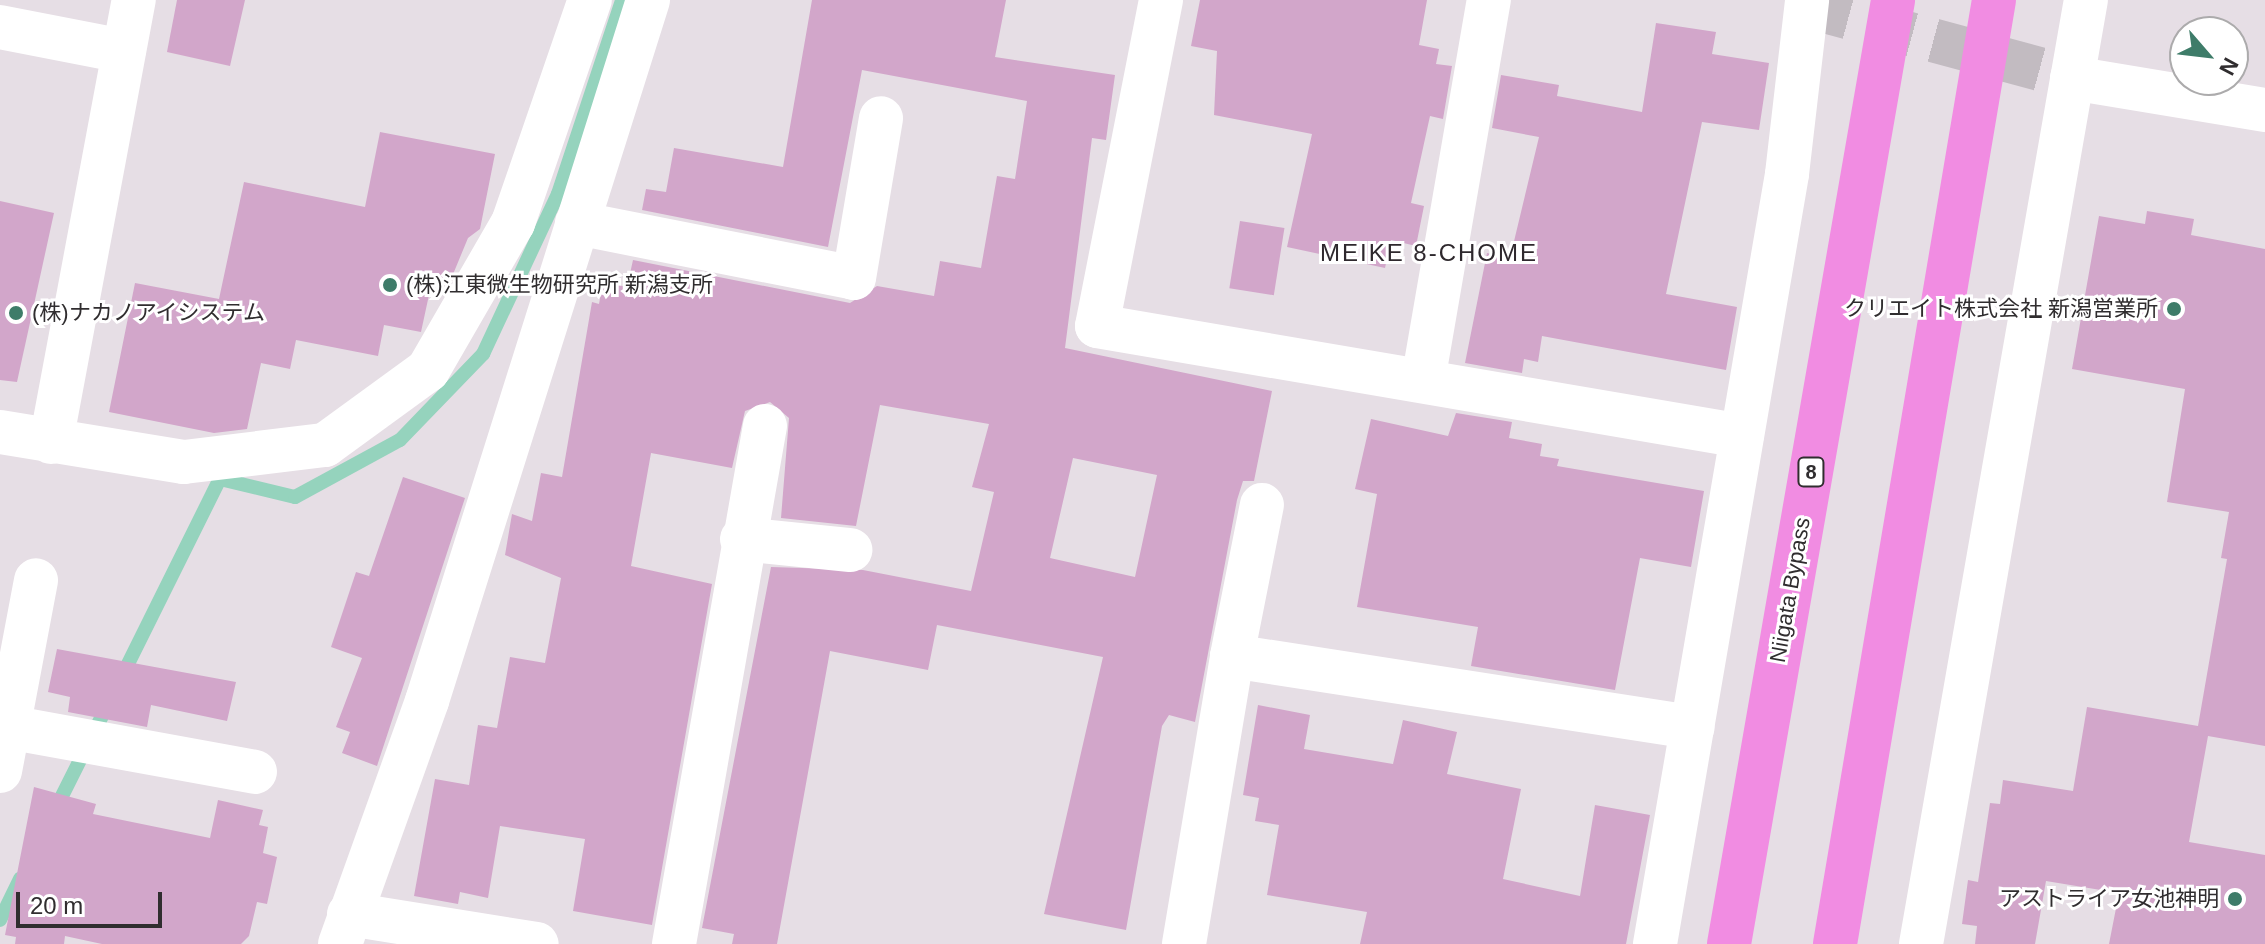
<!DOCTYPE html>
<html>
<head>
<meta charset="utf-8">
<style>
	body { margin:0 }
	#map { position:relative; width:2265px; height:944px; overflow:hidden; background:#e6dee5; font-family:Helvetica,"Noto Sans JP",sans-serif }
	div>[style] { position:absolute }
	[style*='--x'] { left:calc(var(--x)*1px); top:calc(var(--y)*1px); width:calc(var(--w)*1px); rotate:calc(var(--a)*1deg) }
	.stream>* { height:14px; margin:-7px; padding:0 7px; transform-origin:7px; border-radius:7px; background:#95d3bd }
	.building>* { inset:0; background:#d2a6ca; transform-origin:0 0 }
	.minor-tunnel>* { height:44px; margin-top:-22px; transform-origin:0; background:repeating-linear-gradient(90deg,#c2bbc1 0 44px,transparent 0 66px) }
	.minor>* { height:44px; margin:-22px; padding:0 22px; transform-origin:22px; border-radius:22px; background:#fff }
	.highway>* { height:44px; margin:-22px; padding:0 22px; transform-origin:22px; border-radius:22px; background:#f18ce2 }
	.dots>* { width:22px; height:22px; translate:-50% -50%; box-sizing:border-box; border:4px solid #fff; border-radius:50% }
	span { translate:-50% -50%; white-space:nowrap; text-align:center; line-height:1.15; -webkit-text-stroke:6px #fff; paint-order:stroke }
	.shield-label span { padding:2px 6px; background:#fff; border:2px solid; border-radius:6px; -webkit-text-stroke-width:0 }
	.shield-label { font-size:20px; color:#302d2f; font-weight:700 }
	.poi-label { font-size:22px; color:#302d2f }
	.left { translate:0 -50%; text-align:left }
	.right { translate:-100% -50%; text-align:right }
	.street-label { font-size:22px; color:#302d2f }
	.neighbourhood-label { font-size:24px; color:#2e282d; letter-spacing:2px }
	.north { position:absolute; left:2169px; top:16px; width:80px; height:80px; box-sizing:border-box; background:#fff; border:2px solid #acabac; border-radius:50%; rotate:118deg; font-size:22px; font-weight:700; line-height:32px; text-align:center; color:#302d2f }
	.north::after { content:''; display:block; margin:auto; width:28px; height:36px; background:#3e7c69; clip-path:polygon(50% 0,100% 100%,50% 72%,0 100%) }
	.scale { position:absolute; left:16px; top:892px; width:146px; height:36px; box-sizing:border-box; border:4px solid #302d2f; border-top:0; padding-left:10px; font-size:24px; line-height:28px; white-space:nowrap; color:#302d2f; -webkit-text-stroke:6px #fff; paint-order:stroke }
</style>
</head>
<body>
<div id="map">
	<div class="stream">
		<div style="--x:121;--y:678;--w:222;--a:-63.6"></div>
		<div style="--x:220;--y:479;--w:77;--a:13.5"></div>
		<div style="--x:295;--y:497;--w:119;--a:-28.5"></div>
		<div style="--x:400;--y:440;--w:120;--a:-46"></div>
		<div style="--x:483;--y:354;--w:177;--a:-64.9"></div>
		<div style="--x:558;--y:194;--w:204;--a:-71.7"></div>
		<div style="--x:55;--y:810;--w:119;--a:-63.4"></div>
		<div style="--x:0;--y:920;--w:46;--a:-64"></div>
	</div>
	<div class="building">
		<div style="clip-path:polygon(177px 0,245px 0,230px 66px,167px 52px)"></div>
		<div style="clip-path:polygon(evenodd,812px 0,1006px 0,995px 57px,1115px 75px,1106px 140px,1092px 138px,1065px 348px,1272px 391px,1254px 481px,1243px 481px,1237px 500px,1195px 722px,1169px 715px,1162px 726px,1126px 930px,1044px 914px,1103px 657px,937px 625px,928px 670px,830px 651px,777px 944px,732px 944px,734px 934px,702px 928px,771px 567px,863px 570px,971px 591px,994px 492px,972px 487px,989px 424px,880px 405px,856px 526px,781px 518px,789px 418px,770px 402px,745px 411px,732px 468px,651px 453px,631px 566px,712px 584px,652px 925px,573px 911px,585px 839px,500px 826px,488px 898px,460px 892px,458px 904px,414px 896px,435px 779px,469px 785px,478px 725px,497px 728px,510px 657px,545px 663px,561px 578px,505px 555px,512px 514px,532px 521px,541px 473px,562px 477px,592px 302px,599px 304px,603px 282px,627px 287px,633px 260px,850px 303px,877px 286px,934px 296px,940px 261px,981px 268px,997px 176px,1015px 179px,1027px 101px,862px 70px,828px 247px,642px 210px,646px 189px,666px 192px,674px 148px,783px 167px,812px 0,1073px 458px,1157px 475px,1135px 577px,1050px 558px,1073px 458px)"></div>
		<div style="clip-path:polygon(1200px 0,1427px 0,1419px 45px,1439px 49px,1436px 64px,1452px 66px,1443px 119px,1430px 116px,1411px 203px,1424px 206px,1416px 246px,1391px 240px,1385px 268px,1287px 247px,1312px 134px,1214px 115px,1217px 51px,1191px 46px)"></div>
		<div style="clip-path:polygon(1656px 23px,1716px 32px,1712px 54px,1769px 63px,1759px 130px,1702px 122px,1666px 294px,1737px 307px,1726px 370px,1542px 336px,1538px 362px,1524px 359px,1522px 373px,1465px 363px,1487px 253px,1510px 258px,1539px 137px,1492px 128px,1501px 75px,1559px 85px,1557px 96px,1642px 112px)"></div>
		<div style="clip-path:polygon(380px 132px,495px 154px,480px 229px,468px 238px,449px 284px,432px 281px,421px 332px,384px 325px,378px 356px,296px 340px,290px 369px,261px 363px,247px 429px,214px 433px,109px 412px,135px 283px,219px 299px,244px 182px,365px 207px)"></div>
		<div style="clip-path:polygon(0 201px,54px 213px,17px 382px,0 380px)"></div>
		<div style="clip-path:polygon(2147px 211px,2194px 219px,2191px 235px,2265px 249px,2265px 746px,2208px 736px,2189px 842px,2265px 855px,2265px 944px,2109px 944px,2119px 893px,2046px 881px,2035px 944px,1975px 944px,1977px 926px,1962px 924px,1968px 880px,1978px 882px,1990px 803px,2000px 804px,2003px 780px,2073px 791px,2087px 707px,2198px 726px,2227px 559px,2221px 558px,2229px 512px,2167px 502px,2185px 389px,2072px 369px,2099px 216px,2145px 224px)"></div>
		<div style="left:1240px;top:221px;width:45px;height:68px;rotate:9deg"></div>
		<div style="clip-path:polygon(1456px 413px,1512px 422px,1509px 438px,1542px 444px,1540px 456px,1559px 459px,1557px 466px,1704px 491px,1691px 567px,1640px 558px,1615px 690px,1471px 666px,1478px 627px,1357px 607px,1377px 494px,1355px 489px,1371px 419px,1448px 436px)"></div>
		<div style="clip-path:polygon(403px 477px,465px 498px,377px 766px,342px 753px,350px 732px,336px 727px,362px 658px,331px 647px,356px 572px,369px 576px)"></div>
		<div style="clip-path:polygon(57px 649px,236px 682px,227px 721px,151px 705px,147px 727px,68px 712px,70px 697px,48px 692px)"></div>
		<div style="clip-path:polygon(1258px 705px,1310px 715px,1304px 749px,1393px 764px,1403px 720px,1457px 732px,1447px 774px,1521px 789px,1503px 879px,1580px 896px,1595px 805px,1650px 815px,1626px 944px,1360px 944px,1367px 912px,1267px 895px,1279px 825px,1255px 821px,1259px 798px,1243px 795px)"></div>
		<div style="clip-path:polygon(34px 787px,96px 804px,93px 814px,210px 838px,218px 800px,263px 810px,259px 825px,268px 827px,263px 853px,277px 857px,267px 904px,257px 902px,249px 936px,241px 944px,102px 944px,65px 936px,64px 944px,15px 944px,16px 937px,5px 935px)"></div>
	</div>
	<div class="minor-tunnel">
		<div style="--x:1806;--y:6;--w:276;--a:15.1"></div>
	</div>
	<div class="minor">
		<div style="--x:1161;--y:0;--w:332;--a:101.1"></div>
		<div style="--x:1097;--y:326;--w:654;--a:9.68"></div>
		<div style="--x:0;--y:27;--w:126;--a:11"></div>
		<div style="--x:2072;--y:78;--w:196;--a:9.4"></div>
		<div style="--x:577;--y:223;--w:282;--a:11.2"></div>
		<div style="--x:854;--y:278;--w:162;--a:-80.4"></div>
		<div style="--x:1423;--y:381;--w:387;--a:-80.2"></div>
		<div style="--x:0;--y:432;--w:186;--a:9.3"></div>
		<div style="--x:184;--y:462;--w:142;--a:-6.9"></div>
		<div style="--x:325;--y:445;--w:127;--a:-36.1"></div>
		<div style="--x:428;--y:370;--w:170;--a:-60"></div>
		<div style="--x:513;--y:223;--w:236;--a:-71"></div>
		<div style="--x:51;--y:442;--w:450;--a:-79.4"></div>
		<div style="--x:742;--y:539;--w:109;--a:5.8"></div>
		<div style="--x:1232;--y:656;--w:154;--a:-78.8"></div>
		<div style="--x:8;--y:727;--w:251;--a:10.3"></div>
		<div style="--x:0;--y:771;--w:194;--a:-79.3"></div>
		<div style="--x:349;--y:914;--w:190;--a:9.1"></div>
		<div style="--x:340;--y:944;--w:258;--a:-70.3"></div>
		<div style="--x:427;--y:701;--w:735;--a:-72.5"></div>
		<div style="--x:674;--y:944;--w:526;--a:-80.04"></div>
		<div style="--x:1184;--y:944;--w:292;--a:-80.5"></div>
		<div style="--x:1232;--y:656;--w:466;--a:8.8"></div>
		<div style="--x:1655;--y:944;--w:781;--a:-80.27"></div>
		<div style="--x:1787;--y:174;--w:175;--a:-83.4"></div>
		<div style="--x:1921;--y:944;--w:958;--a:-80.09"></div>
	</div>
	<div class="highway">
		<div style="--x:1729;--y:944;--w:958;--a:-80.14"></div>
		<div style="--x:1835;--y:944;--w:957;--a:-80.44"></div>
	</div>
	<div class="dots">
		<div style="left:390px;top:285px;background:#3e7c69"></div>
		<div style="left:2174px;top:309px;background:#3e7c69"></div>
		<div style="left:16px;top:313px;background:#3e7c69"></div>
		<div style="left:2235px;top:899px;background:#3e7c69"></div>
	</div>
	<div class="shield-label">
		<span style="left:1811px;top:472px">8</span>
	</div>
	<div class="poi-label">
		<span class="left" style="left:406px;top:285px">(株)江東微生物研究所 新潟支所</span>
		<span class="right" style="left:2158px;top:309px">クリエイト株式会社 新潟営業所</span>
		<span class="left" style="left:32px;top:313px">(株)ナカノアイシステム</span>
		<span class="right" style="left:2219px;top:899px">アストライア女池神明</span>
	</div>
	<div class="street-label">
		<span style="left:1790px;top:590px;rotate:-80deg">Niigata Bypass</span>
	</div>
	<div class="neighbourhood-label">
		<span style="left:1429px;top:253px">MEIKE 8-CHOME</span>
	</div>
	<div class="north">N</div>
	<div class="scale">20 m</div>
</div>
</body>
</html>
